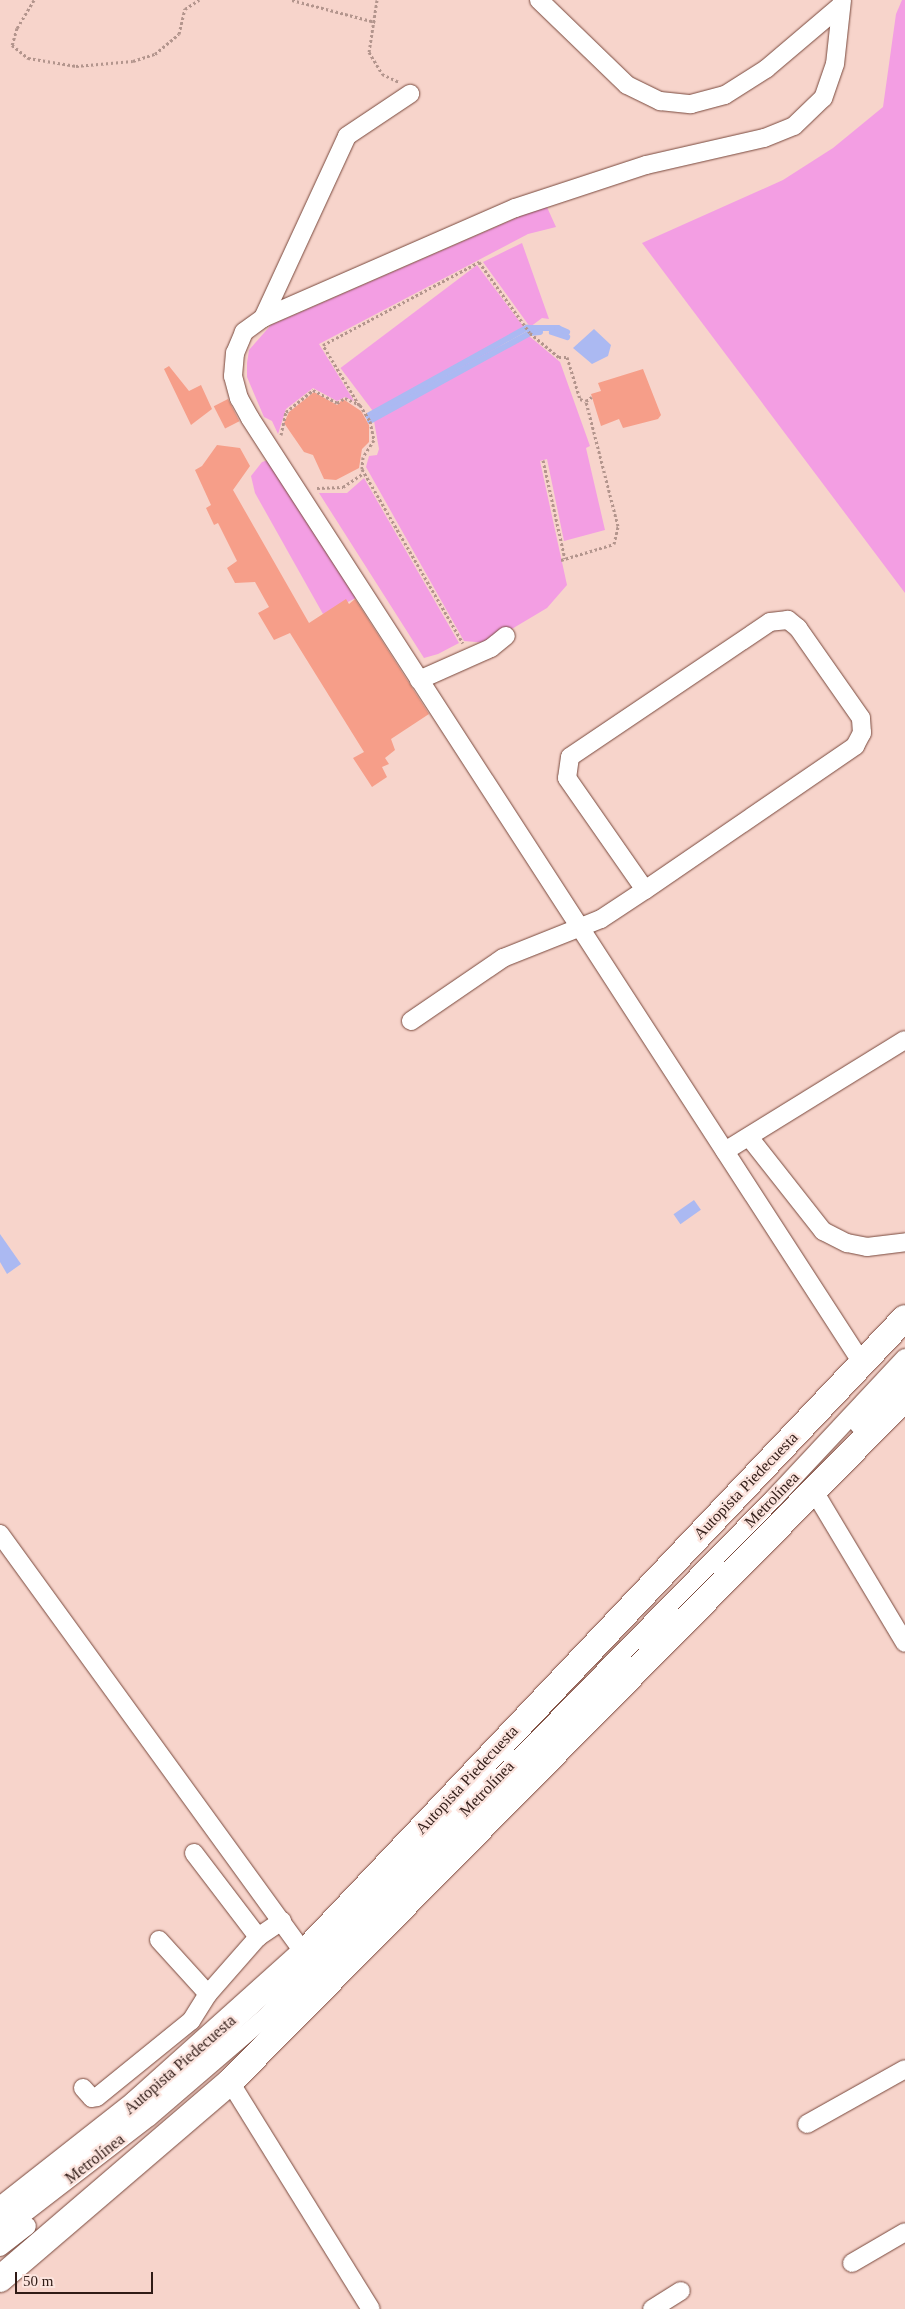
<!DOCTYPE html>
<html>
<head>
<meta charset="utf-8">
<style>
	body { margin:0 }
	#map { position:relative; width:905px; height:2309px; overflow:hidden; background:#f7d4cb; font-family:Georgia,serif }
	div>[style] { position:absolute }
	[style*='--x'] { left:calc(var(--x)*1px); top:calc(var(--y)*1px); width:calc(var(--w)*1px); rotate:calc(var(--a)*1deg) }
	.green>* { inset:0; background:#f39ee3; transform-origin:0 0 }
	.water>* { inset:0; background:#abb9f2; transform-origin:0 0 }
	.stream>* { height:5.5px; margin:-2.75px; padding:0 2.75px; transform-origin:2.75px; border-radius:2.75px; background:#abb9f2 }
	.building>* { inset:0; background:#f69e89; transform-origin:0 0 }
	.path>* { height:3px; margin-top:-1.5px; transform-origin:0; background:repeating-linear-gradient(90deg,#b3958d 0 2.5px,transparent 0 5px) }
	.roads { filter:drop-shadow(0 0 1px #78483c) drop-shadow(0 0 1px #78483c) }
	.minor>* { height:18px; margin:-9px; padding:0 9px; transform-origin:9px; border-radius:9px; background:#fff }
	.highway>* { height:26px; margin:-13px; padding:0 13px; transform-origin:13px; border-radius:13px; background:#fff }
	span { translate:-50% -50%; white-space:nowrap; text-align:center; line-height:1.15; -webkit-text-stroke:4.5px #fce4de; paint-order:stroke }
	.street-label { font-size:16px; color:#301b16 }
	.scale { position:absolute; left:15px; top:2272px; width:138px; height:22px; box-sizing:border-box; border:2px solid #301b16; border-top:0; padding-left:6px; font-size:15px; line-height:18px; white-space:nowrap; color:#301b16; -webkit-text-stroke:4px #fce4de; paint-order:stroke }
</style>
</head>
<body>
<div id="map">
	<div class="green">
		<div style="clip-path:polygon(902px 0,905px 0,905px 593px,642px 243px,783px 180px,833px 148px,883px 107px,896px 14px)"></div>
		<div style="clip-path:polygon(546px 205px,556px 227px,528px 234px,319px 344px,354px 401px,345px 397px,337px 401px,313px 388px,286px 409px,278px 434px,272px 421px,264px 417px,247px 377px,247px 363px,249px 350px,271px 325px)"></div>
		<div style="clip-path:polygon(522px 243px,549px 319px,542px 318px,530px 327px,483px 262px)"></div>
		<div style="left:477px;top:265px;width:79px;height:171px;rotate:53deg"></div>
		<div style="clip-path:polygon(528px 335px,560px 362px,590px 446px,586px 448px,605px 530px,564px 541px,547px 459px,540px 461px,567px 585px,547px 608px,488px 643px,464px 641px,366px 467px,369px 456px,377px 455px,379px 449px,374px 421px)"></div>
		<div style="clip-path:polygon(272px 459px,356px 598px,323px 614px,255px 493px,251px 476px,262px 462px)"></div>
		<div style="clip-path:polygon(364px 478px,459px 643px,438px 654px,424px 658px,319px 493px,347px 493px)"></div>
	</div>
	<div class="water">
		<div style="clip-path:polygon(594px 329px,611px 345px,608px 356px,592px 364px,573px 348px)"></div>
		<div style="left:694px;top:1200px;width:12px;height:25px;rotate:55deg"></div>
		<div style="clip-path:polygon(0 1234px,21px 1264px,7px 1274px,0 1262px)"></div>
	</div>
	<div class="stream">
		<div style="--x:552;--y:332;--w:16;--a:18"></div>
		<div style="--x:368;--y:416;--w:182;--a:-29"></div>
		<div style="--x:527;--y:328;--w:31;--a:0"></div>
		<div style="--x:558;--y:328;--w:10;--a:24"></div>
		<div style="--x:370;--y:421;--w:183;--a:-28.8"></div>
		<div style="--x:530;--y:333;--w:10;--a:-6"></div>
	</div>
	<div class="building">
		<div style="clip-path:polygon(169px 366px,189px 391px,201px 385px,212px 409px,191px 425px,164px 369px)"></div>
		<div style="clip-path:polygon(643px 369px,661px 415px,658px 419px,623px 428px,619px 419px,601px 426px,591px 394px,601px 391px,598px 383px)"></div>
		<div style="clip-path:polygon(314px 392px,337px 405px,343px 399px,361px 411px,369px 425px,369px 442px,362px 449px,359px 468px,336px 480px,324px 479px,313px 455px,304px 452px,284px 423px,289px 412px)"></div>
		<div style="left:228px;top:399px;width:25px;height:16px;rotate:63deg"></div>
		<div style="clip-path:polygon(217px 445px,240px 448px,250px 466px,233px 490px,309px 623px,346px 599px,349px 604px,355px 599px,429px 714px,391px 739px,395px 750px,385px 758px,389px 764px,382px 767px,387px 777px,372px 787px,353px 758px,364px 752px,290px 633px,274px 640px,258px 613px,269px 607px,255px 582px,235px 583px,227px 568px,237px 561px,218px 523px,214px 525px,206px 508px,211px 505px,195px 470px,202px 466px)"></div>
	</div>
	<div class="path">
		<div style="--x:34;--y:0;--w:33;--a:121"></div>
		<div style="--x:17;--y:28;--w:18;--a:106"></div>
		<div style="--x:12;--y:45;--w:21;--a:39"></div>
		<div style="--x:28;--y:58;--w:49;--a:9.5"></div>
		<div style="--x:76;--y:66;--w:57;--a:-5"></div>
		<div style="--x:133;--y:61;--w:23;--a:-18"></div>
		<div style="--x:155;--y:54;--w:31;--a:-40"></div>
		<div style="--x:179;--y:34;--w:26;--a:-77"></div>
		<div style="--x:185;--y:9;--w:17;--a:-33"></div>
		<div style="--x:292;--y:0;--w:86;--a:14.8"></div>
		<div style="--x:377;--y:0;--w:53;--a:98.7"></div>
		<div style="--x:369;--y:52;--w:26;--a:59"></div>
		<div style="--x:382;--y:74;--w:19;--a:25"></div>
		<div style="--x:359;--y:405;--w:70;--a:-121"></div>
		<div style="--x:323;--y:345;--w:177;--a:-28"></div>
		<div style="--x:479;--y:262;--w:87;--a:54.3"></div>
		<div style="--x:530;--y:333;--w:38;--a:40"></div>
		<div style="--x:559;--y:357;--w:8;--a:0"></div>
		<div style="--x:567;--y:357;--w:44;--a:72.8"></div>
		<div style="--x:580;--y:399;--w:6;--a:18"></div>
		<div style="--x:586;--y:401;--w:7;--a:-34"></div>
		<div style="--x:281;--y:435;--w:24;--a:-78"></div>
		<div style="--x:286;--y:412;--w:35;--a:-39"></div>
		<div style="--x:313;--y:390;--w:27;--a:28"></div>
		<div style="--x:337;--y:403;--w:9;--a:-32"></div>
		<div style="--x:345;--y:398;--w:17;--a:25"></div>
		<div style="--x:360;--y:405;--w:19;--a:58"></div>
		<div style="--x:370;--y:421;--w:19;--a:78"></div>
		<div style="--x:374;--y:440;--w:20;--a:123"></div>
		<div style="--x:363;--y:457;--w:12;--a:95"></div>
		<div style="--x:362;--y:469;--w:201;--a:59.9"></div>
		<div style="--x:543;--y:460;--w:101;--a:77.5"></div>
		<div style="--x:317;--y:488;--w:26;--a:-2"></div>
		<div style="--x:343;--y:487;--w:25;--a:-34"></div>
		<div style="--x:561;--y:560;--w:55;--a:-16.8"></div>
		<div style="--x:614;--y:544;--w:18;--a:-77"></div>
		<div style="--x:618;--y:526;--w:129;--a:-104.4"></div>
	</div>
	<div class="roads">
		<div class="minor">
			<div style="--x:539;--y:0;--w:122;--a:44"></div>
			<div style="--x:627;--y:85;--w:37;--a:26"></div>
			<div style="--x:660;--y:101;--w:31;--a:6"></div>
			<div style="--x:691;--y:104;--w:35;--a:-15"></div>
			<div style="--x:725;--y:95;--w:49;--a:-32.4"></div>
			<div style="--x:766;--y:69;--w:96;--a:-40.3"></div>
			<div style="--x:842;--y:0;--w:64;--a:96.2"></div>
			<div style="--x:835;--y:64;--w:36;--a:109"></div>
			<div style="--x:823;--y:98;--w:40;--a:136"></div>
			<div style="--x:794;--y:126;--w:32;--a:158"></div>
			<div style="--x:764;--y:138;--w:121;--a:167.1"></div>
			<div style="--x:646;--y:165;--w:138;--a:161.8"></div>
			<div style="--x:515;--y:208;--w:275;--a:156.4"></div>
			<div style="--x:263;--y:318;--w:24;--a:144"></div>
			<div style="--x:244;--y:332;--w:23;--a:113"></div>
			<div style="--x:235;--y:353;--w:23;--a:95"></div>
			<div style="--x:233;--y:376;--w:23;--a:75"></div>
			<div style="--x:239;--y:398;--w:23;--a:61"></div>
			<div style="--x:250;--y:418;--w:1126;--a:57.07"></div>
			<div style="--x:263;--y:318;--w:200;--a:-65.2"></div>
			<div style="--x:347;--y:136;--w:76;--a:-33.7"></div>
			<div style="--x:419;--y:680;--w:79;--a:-24"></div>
			<div style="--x:491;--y:648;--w:19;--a:-39"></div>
			<div style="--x:411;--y:1021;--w:112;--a:-34.4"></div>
			<div style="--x:503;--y:958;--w:105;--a:-21.7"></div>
			<div style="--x:601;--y:919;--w:53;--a:-33.4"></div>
			<div style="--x:645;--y:890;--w:255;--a:-34.4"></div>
			<div style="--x:855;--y:746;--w:15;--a:-62"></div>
			<div style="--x:862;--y:733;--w:15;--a:-94"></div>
			<div style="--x:861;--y:718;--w:110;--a:-125"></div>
			<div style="--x:798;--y:628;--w:13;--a:-141"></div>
			<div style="--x:788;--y:620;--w:18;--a:174"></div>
			<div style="--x:770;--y:622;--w:241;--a:146"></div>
			<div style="--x:570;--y:757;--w:21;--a:98"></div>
			<div style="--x:567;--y:778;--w:136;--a:55.1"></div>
			<div style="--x:749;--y:1137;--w:120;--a:51.8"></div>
			<div style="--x:823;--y:1231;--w:27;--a:27"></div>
			<div style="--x:847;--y:1243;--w:20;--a:11"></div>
			<div style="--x:867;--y:1247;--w:38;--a:-7"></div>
			<div style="--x:725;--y:1151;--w:211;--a:-31.7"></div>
			<div style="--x:859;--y:1425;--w:66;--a:-46.2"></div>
			<div style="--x:814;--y:1491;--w:177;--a:59.1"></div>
			<div style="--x:0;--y:1534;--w:518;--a:54.04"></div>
			<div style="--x:194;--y:1853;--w:106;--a:52.7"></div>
			<div style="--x:159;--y:1940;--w:73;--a:47.8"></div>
			<div style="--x:208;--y:1994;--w:76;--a:-48.7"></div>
			<div style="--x:258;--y:1937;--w:29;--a:-34"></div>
			<div style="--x:230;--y:2082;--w:267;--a:58.2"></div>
			<div style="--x:83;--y:2088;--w:13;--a:48"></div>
			<div style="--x:92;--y:2098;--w:5;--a:-11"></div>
			<div style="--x:97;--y:2097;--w:121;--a:-39"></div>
			<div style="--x:191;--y:2021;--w:32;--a:-58"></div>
			<div style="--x:807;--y:2124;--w:112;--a:-29.3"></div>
			<div style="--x:0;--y:2232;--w:188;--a:-37.7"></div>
			<div style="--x:149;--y:2117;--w:155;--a:-40.6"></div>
			<div style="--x:267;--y:2016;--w:725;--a:-45.61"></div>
			<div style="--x:774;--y:1498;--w:192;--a:-46.9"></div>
			<div style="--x:0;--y:2247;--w:34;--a:-38"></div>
			<div style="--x:852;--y:2263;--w:61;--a:-30.3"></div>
			<div style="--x:652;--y:2309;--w:34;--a:-32"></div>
		</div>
		<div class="highway">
			<div style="--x:0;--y:2211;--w:174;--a:-38.2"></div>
			<div style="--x:137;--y:2103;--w:224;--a:-41.9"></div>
			<div style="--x:304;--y:1953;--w:874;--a:-46.58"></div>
			<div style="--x:0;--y:2279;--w:303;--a:-40.6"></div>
			<div style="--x:230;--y:2082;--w:961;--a:-45.38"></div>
		</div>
	</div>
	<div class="street-label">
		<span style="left:746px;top:1486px;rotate:-46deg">Autopista Piedecuesta</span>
		<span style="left:772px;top:1500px;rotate:-46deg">Metrolínea</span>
		<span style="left:467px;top:1780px;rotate:-47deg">Autopista Piedecuesta</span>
		<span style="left:487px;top:1789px;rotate:-46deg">Metrolínea</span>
		<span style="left:180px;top:2065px;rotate:-41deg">Autopista Piedecuesta</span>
		<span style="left:95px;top:2159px;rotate:-38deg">Metrolínea</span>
	</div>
	<div class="scale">50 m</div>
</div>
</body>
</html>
